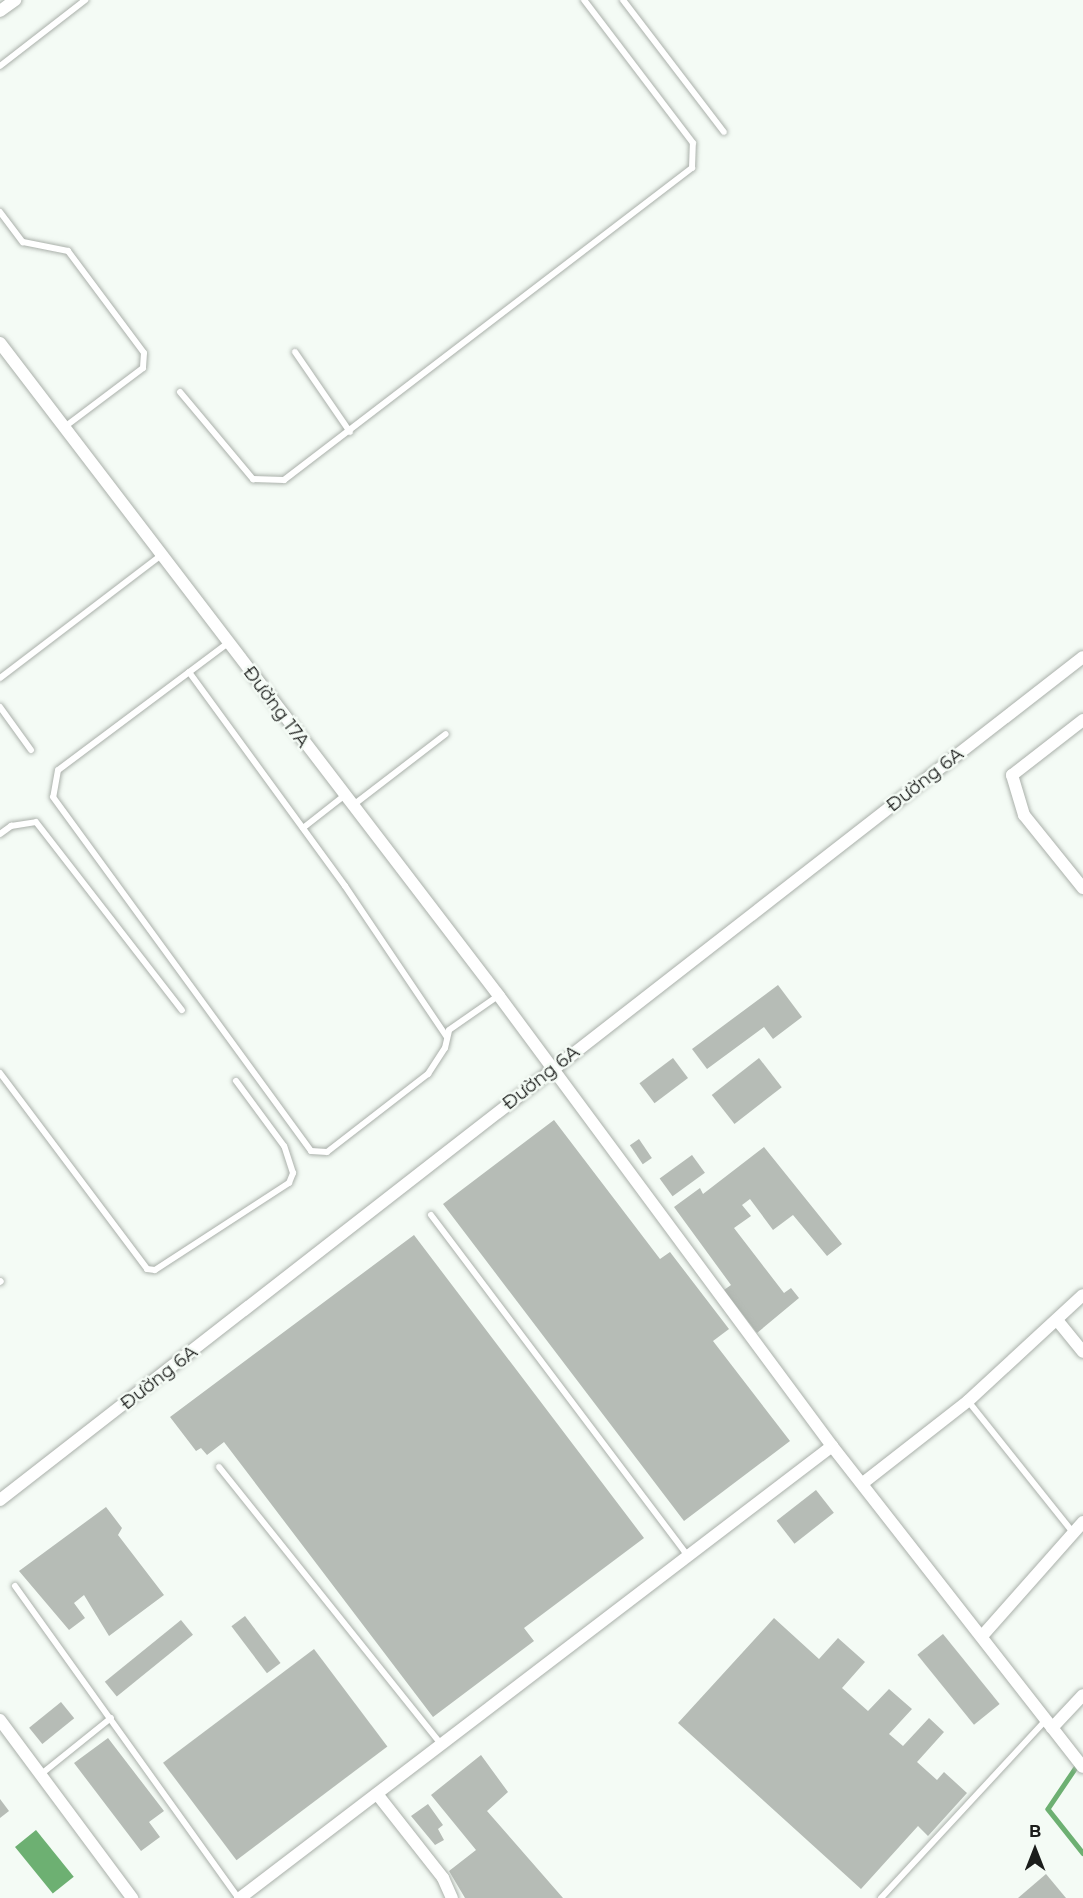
<!DOCTYPE html>
<html>
<head>
<meta charset="utf-8">
<style>
	body { margin:0 }
	#map { position:relative; width:1083px; height:1898px; overflow:hidden; background:#f4fbf5; font-family:Montserrat,sans-serif }
	div>[style] { position:absolute }
	[style*='--x'] { left:calc(var(--x)*1px); top:calc(var(--y)*1px); width:calc(var(--w)*1px); rotate:calc(var(--a)*1deg) }
	.water>* { inset:0; background:#6db072; transform-origin:0 0 }
	.stream>* { height:4.5px; margin:-2.25px; padding:0 2.25px; transform-origin:2.25px; border-radius:2.25px; background:#6db072 }
	.building>* { inset:0; background:#b6bcb6; transform-origin:0 0 }
	.roads { filter:drop-shadow(0 0 2px #aab0aa) drop-shadow(0 0 2px #aab0aa) }
	.lane>* { height:6px; margin:-3px; padding:0 3px; transform-origin:3px; border-radius:3px; background:#fff }
	.street>* { height:12px; margin:-6px; padding:0 6px; transform-origin:6px; border-radius:6px; background:#fff }
	span { translate:-50% -50%; white-space:nowrap; text-align:center; line-height:1.15; -webkit-text-stroke:5px #f4fbf5; paint-order:stroke }
	.street-label { font-size:18px; color:#1b1d1b }
	.north { position:absolute; left:1005px; top:1820px; width:60px; height:60px; -webkit-text-stroke:4px #f4fbf5; paint-order:stroke; rotate:0deg; font-size:16px; font-weight:700; line-height:24px; text-align:center; color:#1b1d1b }
	.north::after { content:''; display:block; margin:auto; width:21px; height:27px; background:#1b1d1b; clip-path:polygon(50% 0,100% 100%,50% 72%,0 100%) }
</style>
</head>
<body>
<div id="map">
	<div class="water">
		<div style="left:36px;top:1830px;width:60px;height:27px;rotate:51deg"></div>
	</div>
	<div class="stream">
		<div style="--x:1079;--y:1763;--w:55;--a:124"></div>
		<div style="--x:1048;--y:1809;--w:56;--a:51.5"></div>
	</div>
	<div class="building">
		<div style="clip-path:polygon(778px 985px,802px 1017px,773px 1039px,764px 1027px,707px 1069px,692px 1049px)"></div>
		<div style="left:673px;top:1058px;width:25px;height:42px;rotate:53deg"></div>
		<div style="left:759px;top:1058px;width:37px;height:60px;rotate:52deg"></div>
		<div style="clip-path:polygon(554px 1120px,660px 1259px,670px 1252px,729px 1329px,713px 1341px,790px 1441px,684px 1521px,443px 1204px)"></div>
		<div style="left:639px;top:1139px;width:23px;height:11px;rotate:56deg"></div>
		<div style="clip-path:polygon(764px 1147px,842px 1244px,827px 1256px,793px 1215px,773px 1230px,750px 1199px,742px 1205px,751px 1216px,734px 1228px,784px 1293px,791px 1288px,799px 1298px,757px 1333px,724px 1290px,731px 1285px,674px 1207px,700px 1188px,703px 1194px)"></div>
		<div style="left:692px;top:1155px;width:22px;height:40px;rotate:54deg"></div>
		<div style="clip-path:polygon(414px 1235px,644px 1538px,524px 1628px,534px 1641px,433px 1717px,224px 1442px,207px 1455px,201px 1448px,196px 1451px,170px 1417px)"></div>
		<div style="left:816px;top:1490px;width:29px;height:50px;rotate:52deg"></div>
		<div style="clip-path:polygon(106px 1507px,122px 1528px,118px 1535px,164px 1595px,109px 1636px,84px 1595px,74px 1603px,85px 1618px,69px 1630px,19px 1571px)"></div>
		<div style="left:245px;top:1616px;width:59px;height:17px;rotate:53deg"></div>
		<div style="clip-path:polygon(774px 1618px,819px 1659px,838px 1638px,865px 1662px,842px 1688px,868px 1711px,889px 1689px,912px 1709px,889px 1734px,903px 1746px,929px 1718px,944px 1732px,917px 1762px,937px 1780px,944px 1772px,967px 1793px,928px 1836px,918px 1826px,861px 1889px,678px 1723px)"></div>
		<div style="left:181px;top:1620px;width:19px;height:98px;rotate:51deg"></div>
		<div style="left:943px;top:1634px;width:90px;height:33px;rotate:51deg"></div>
		<div style="left:314px;top:1649px;width:122px;height:189px;rotate:53deg"></div>
		<div style="left:61px;top:1702px;width:21px;height:41px;rotate:51deg"></div>
		<div style="clip-path:polygon(108px 1738px,164px 1811px,149px 1822px,160px 1837px,141px 1851px,74px 1763px)"></div>
		<div style="clip-path:polygon(481px 1755px,508px 1792px,487px 1811px,563px 1898px,465px 1898px,449px 1871px,476px 1850px,431px 1795px)"></div>
		<div style="clip-path:polygon(0 1799px,9px 1811px,0 1818px)"></div>
		<div style="clip-path:polygon(428px 1804px,443px 1825px,438px 1829px,444px 1840px,435px 1845px,411px 1816px)"></div>
		<div style="clip-path:polygon(1046px 1874px,1066px 1898px,1018px 1898px)"></div>
	</div>
	<div class="roads">
		<div class="lane">
			<div style="--x:623;--y:0;--w:166;--a:52.6"></div>
			<div style="--x:0;--y:66;--w:108;--a:-37.8"></div>
			<div style="--x:0;--y:212;--w:38;--a:53"></div>
			<div style="--x:23;--y:242;--w:46;--a:11.3"></div>
			<div style="--x:68;--y:251;--w:127;--a:53.3"></div>
			<div style="--x:144;--y:353;--w:15;--a:94"></div>
			<div style="--x:143;--y:368;--w:100;--a:143.1"></div>
			<div style="--x:295;--y:352;--w:97;--a:55.5"></div>
			<div style="--x:180;--y:392;--w:114;--a:50"></div>
			<div style="--x:253;--y:479;--w:31;--a:2"></div>
			<div style="--x:284;--y:480;--w:514;--a:-37.41"></div>
			<div style="--x:692;--y:168;--w:25;--a:-88"></div>
			<div style="--x:693;--y:143;--w:180;--a:-127.3"></div>
			<div style="--x:228;--y:643;--w:212;--a:143.2"></div>
			<div style="--x:58;--y:770;--w:27;--a:100"></div>
			<div style="--x:53;--y:797;--w:438;--a:53.9"></div>
			<div style="--x:311;--y:1151;--w:16;--a:4"></div>
			<div style="--x:327;--y:1152;--w:128;--a:-37.7"></div>
			<div style="--x:428;--y:1074;--w:31;--a:-57"></div>
			<div style="--x:445;--y:1048;--w:18;--a:-77"></div>
			<div style="--x:449;--y:1030;--w:60;--a:-34.8"></div>
			<div style="--x:189;--y:672;--w:265;--a:53.9"></div>
			<div style="--x:345;--y:886;--w:182;--a:56"></div>
			<div style="--x:0;--y:678;--w:201;--a:-37.3"></div>
			<div style="--x:0;--y:707;--w:53;--a:54.2"></div>
			<div style="--x:352;--y:806;--w:118;--a:-37.5"></div>
			<div style="--x:303;--y:828;--w:52;--a:-38"></div>
			<div style="--x:0;--y:834;--w:14;--a:-36"></div>
			<div style="--x:11;--y:826;--w:25;--a:-9"></div>
			<div style="--x:36;--y:822;--w:238;--a:52.2"></div>
			<div style="--x:0;--y:1073;--w:245;--a:53.1"></div>
			<div style="--x:147;--y:1269;--w:8;--a:7"></div>
			<div style="--x:155;--y:1270;--w:160;--a:-33"></div>
			<div style="--x:289;--y:1183;--w:11;--a:-68"></div>
			<div style="--x:293;--y:1173;--w:28;--a:-108"></div>
			<div style="--x:284;--y:1146;--w:81;--a:-126.4"></div>
			<div style="--x:431;--y:1215;--w:423;--a:53"></div>
			<div style="--x:0;--y:1282;--w:1;--a:-45"></div>
			<div style="--x:968;--y:1401;--w:170;--a:51.4"></div>
			<div style="--x:219;--y:1467;--w:355;--a:51.3"></div>
			<div style="--x:15;--y:1586;--w:384;--a:54.4"></div>
			<div style="--x:40;--y:1775;--w:91;--a:-38.8"></div>
			<div style="--x:881;--y:1898;--w:243;--a:-47.2"></div>
		</div>
		<div class="street">
			<div style="--x:0;--y:11;--w:19;--a:-36"></div>
			<div style="--x:0;--y:343;--w:822;--a:52.61"></div>
			<div style="--x:499;--y:996;--w:560;--a:53.5"></div>
			<div style="--x:832;--y:1446;--w:407;--a:52"></div>
			<div style="--x:1083;--y:720;--w:90;--a:142.2"></div>
			<div style="--x:1012;--y:775;--w:42;--a:73.3"></div>
			<div style="--x:1024;--y:815;--w:94;--a:51.1"></div>
			<div style="--x:1057;--y:1320;--w:41;--a:50.9"></div>
			<div style="--x:863;--y:1483;--w:133;--a:-38"></div>
			<div style="--x:968;--y:1401;--w:156;--a:-42.7"></div>
			<div style="--x:0;--y:1500;--w:1372;--a:-37.9"></div>
			<div style="--x:983;--y:1635;--w:151;--a:-48.5"></div>
			<div style="--x:0;--y:1720;--w:222;--a:53.4"></div>
			<div style="--x:1052;--y:1728;--w:45;--a:-46.8"></div>
			<div style="--x:377;--y:1794;--w:107;--a:51.8"></div>
			<div style="--x:443;--y:1878;--w:22;--a:66"></div>
			<div style="--x:240;--y:1898;--w:745;--a:-37.36"></div>
		</div>
	</div>
	<div class="street-label">
		<span style="left:276px;top:707px;rotate:53deg">Đường 17A</span>
		<span style="left:925px;top:780px;rotate:-38deg">Đường 6A</span>
		<span style="left:541px;top:1078px;rotate:-38deg">Đường 6A</span>
		<span style="left:159px;top:1378px;rotate:-38deg">Đường 6A</span>
	</div>
	<div class="north">B</div>
</div>
</body>
</html>
